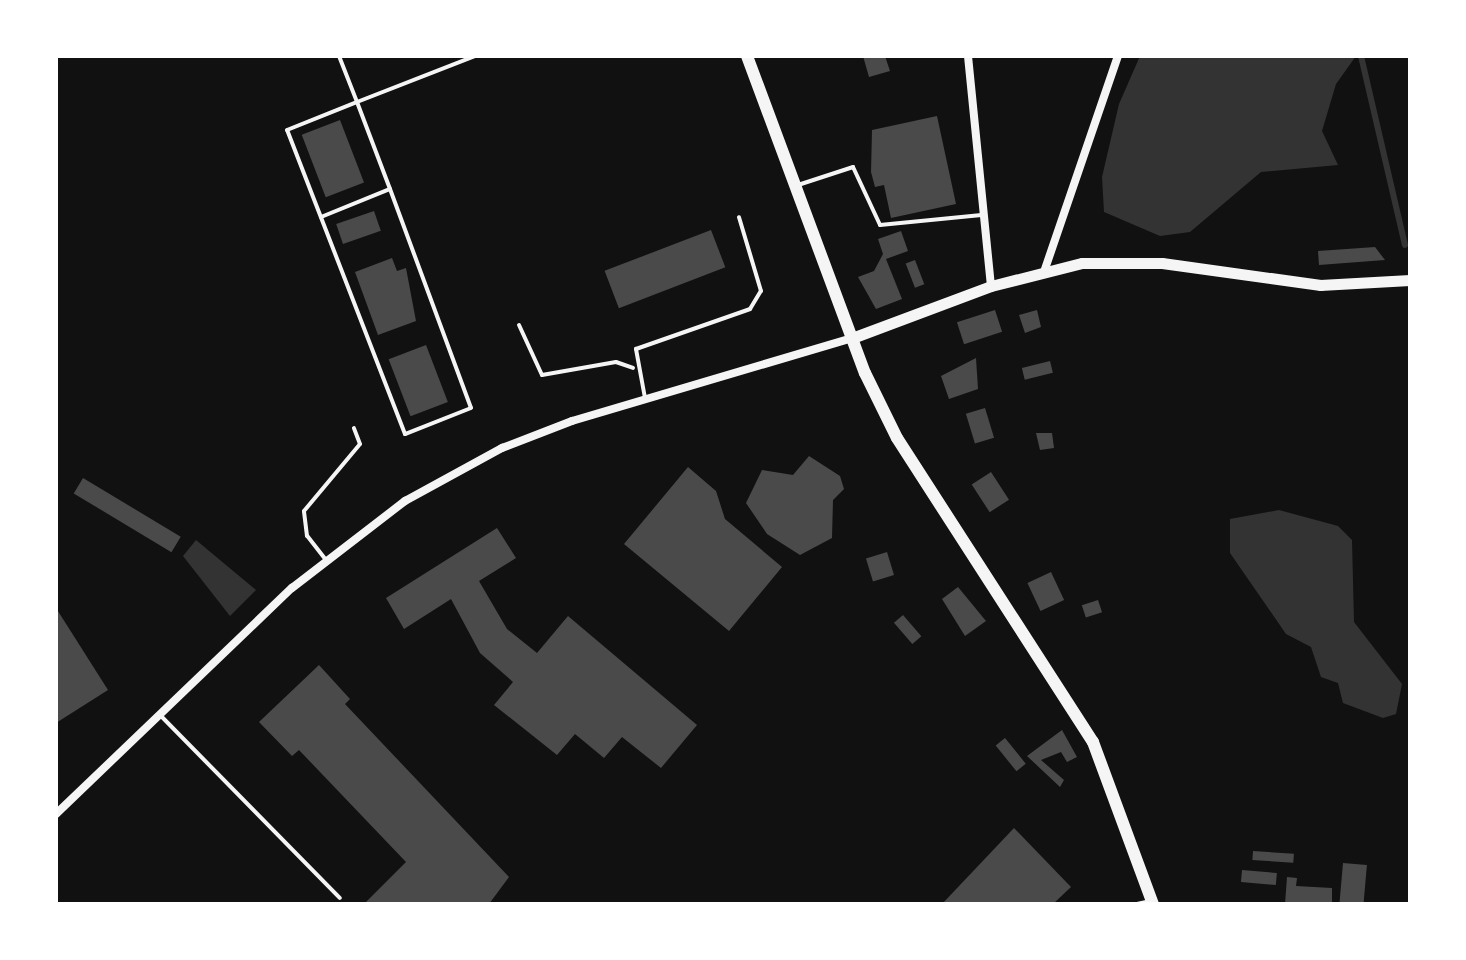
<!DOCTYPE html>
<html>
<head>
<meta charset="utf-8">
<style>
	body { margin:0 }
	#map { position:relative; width:1466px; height:960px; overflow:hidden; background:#111; font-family:Signika,sans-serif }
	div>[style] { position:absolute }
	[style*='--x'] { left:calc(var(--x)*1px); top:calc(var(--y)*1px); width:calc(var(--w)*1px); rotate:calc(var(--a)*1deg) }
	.water>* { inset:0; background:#333 }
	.stream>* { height:6px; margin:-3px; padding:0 3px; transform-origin:3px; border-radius:3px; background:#333 }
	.building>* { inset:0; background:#4a4a4a; transform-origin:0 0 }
	.service>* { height:4px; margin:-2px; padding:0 2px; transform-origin:2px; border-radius:2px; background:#f5f5f5 }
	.minor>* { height:8px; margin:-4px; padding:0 4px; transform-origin:4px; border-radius:4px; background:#f5f5f5 }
	.tertiary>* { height:11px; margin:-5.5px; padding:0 5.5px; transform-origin:5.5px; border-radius:5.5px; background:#f5f5f5 }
	.secondary>* { height:12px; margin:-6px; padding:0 6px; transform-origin:6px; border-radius:6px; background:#f5f5f5 }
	span { translate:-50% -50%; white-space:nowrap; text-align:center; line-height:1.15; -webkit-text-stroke:8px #fff; paint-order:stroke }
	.frame { position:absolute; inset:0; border:58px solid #fff; pointer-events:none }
</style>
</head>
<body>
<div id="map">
	<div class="water">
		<div style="clip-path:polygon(1140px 56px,1356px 56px,1336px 84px,1322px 131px,1338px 165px,1261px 172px,1190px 232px,1160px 236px,1104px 212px,1102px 177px,1119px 104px)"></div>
		<div style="clip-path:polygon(1279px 510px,1338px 526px,1352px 540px,1354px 622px,1402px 684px,1396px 714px,1383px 718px,1343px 703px,1338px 683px,1321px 677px,1311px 647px,1286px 634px,1230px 553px,1230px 519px)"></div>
		<div style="clip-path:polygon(196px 540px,256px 590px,230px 616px,183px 556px)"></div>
	</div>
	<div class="stream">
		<div style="--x:1361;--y:56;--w:194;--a:76.9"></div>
	</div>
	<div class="building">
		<div style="clip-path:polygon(863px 56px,885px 56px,890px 71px,869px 77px)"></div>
		<div style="clip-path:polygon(937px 116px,956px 204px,891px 218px,884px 185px,875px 187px,871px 172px,872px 130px)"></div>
		<div style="left:340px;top:120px;width:67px;height:41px;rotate:69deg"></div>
		<div style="left:374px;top:211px;width:21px;height:40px;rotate:71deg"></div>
		<div style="left:711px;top:230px;width:40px;height:114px;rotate:69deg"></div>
		<div style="clip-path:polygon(901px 231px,908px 251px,886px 259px,902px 299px,876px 309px,858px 277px,874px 271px,883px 254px,878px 239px)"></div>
		<div style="clip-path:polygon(1375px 247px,1385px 260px,1319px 265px,1318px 251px)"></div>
		<div style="clip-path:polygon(392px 258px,397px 271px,406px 268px,416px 321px,378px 335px,355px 272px)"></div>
		<div style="left:915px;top:260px;width:26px;height:10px;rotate:69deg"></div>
		<div style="left:995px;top:310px;width:23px;height:40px;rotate:72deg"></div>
		<div style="clip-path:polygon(1037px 310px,1041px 327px,1025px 333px,1019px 315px)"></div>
		<div style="left:426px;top:345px;width:61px;height:40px;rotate:69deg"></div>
		<div style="clip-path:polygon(976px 358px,978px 389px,949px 399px,941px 376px)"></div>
		<div style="left:1050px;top:361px;width:12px;height:29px;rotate:76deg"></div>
		<div style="left:985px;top:408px;width:31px;height:20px;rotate:73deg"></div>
		<div style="clip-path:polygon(1036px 433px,1052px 433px,1054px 448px,1040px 450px)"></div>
		<div style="clip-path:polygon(809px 456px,840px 476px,844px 489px,833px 500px,832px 538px,800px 555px,767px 534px,746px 503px,762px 470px,793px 475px)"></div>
		<div style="clip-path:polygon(688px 467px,716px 491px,725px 519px,782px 567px,729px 631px,624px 544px)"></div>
		<div style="left:991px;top:472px;width:33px;height:23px;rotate:57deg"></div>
		<div style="left:83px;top:478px;width:114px;height:18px;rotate:31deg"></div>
		<div style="clip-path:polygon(497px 528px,516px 558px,479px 581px,507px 629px,537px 653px,568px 616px,697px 725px,661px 768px,622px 737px,604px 758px,575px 734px,557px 755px,494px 705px,513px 682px,480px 653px,451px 599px,404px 629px,386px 598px)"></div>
		<div style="left:887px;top:552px;width:24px;height:22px;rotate:73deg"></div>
		<div style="left:1051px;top:572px;width:31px;height:26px;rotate:65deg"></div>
		<div style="clip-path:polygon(958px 587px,986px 621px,965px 636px,942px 599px)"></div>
		<div style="left:1098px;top:600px;width:13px;height:17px;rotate:72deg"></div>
		<div style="clip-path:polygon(56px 608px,108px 690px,56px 723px)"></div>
		<div style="left:903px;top:615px;width:28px;height:12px;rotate:49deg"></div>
		<div style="clip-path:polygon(319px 665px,350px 699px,345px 704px,509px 877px,489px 904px,364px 904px,406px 862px,299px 750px,292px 756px,259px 722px)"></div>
		<div style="clip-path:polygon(1062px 730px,1077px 757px,1067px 762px,1061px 752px,1041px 760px,1064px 780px,1060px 787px,1027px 756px)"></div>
		<div style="left:1005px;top:738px;width:33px;height:12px;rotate:51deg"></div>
		<div style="clip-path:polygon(1014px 828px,1071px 887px,1053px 904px,942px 904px)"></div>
		<div style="left:1253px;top:851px;width:41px;height:9px;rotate:4deg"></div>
		<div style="left:1343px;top:863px;width:24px;height:41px;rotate:5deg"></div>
		<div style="left:1242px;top:870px;width:35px;height:12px;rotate:5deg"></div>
		<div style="clip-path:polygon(1287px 877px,1297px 878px,1296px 886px,1332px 888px,1332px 904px,1285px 904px)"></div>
	</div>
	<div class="service">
		<div style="--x:339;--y:56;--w:49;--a:68.6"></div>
		<div style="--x:357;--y:102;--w:93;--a:69.2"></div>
		<div style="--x:390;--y:189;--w:233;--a:69.7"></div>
		<div style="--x:471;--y:408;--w:71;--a:158.5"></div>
		<div style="--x:405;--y:434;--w:326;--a:-111.2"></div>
		<div style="--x:287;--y:130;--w:75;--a:-21.8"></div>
		<div style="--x:357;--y:102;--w:127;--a:-21.3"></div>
		<div style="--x:798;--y:185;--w:58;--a:-18.1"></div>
		<div style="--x:853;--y:167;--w:64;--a:65"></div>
		<div style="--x:880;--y:225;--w:102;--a:-5.6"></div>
		<div style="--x:321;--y:217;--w:74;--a:-22.1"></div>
		<div style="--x:519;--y:325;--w:55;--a:65.3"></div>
		<div style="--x:542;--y:375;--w:75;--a:-10"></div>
		<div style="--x:616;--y:362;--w:18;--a:19"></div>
		<div style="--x:645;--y:398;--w:50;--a:-100.4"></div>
		<div style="--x:636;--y:349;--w:121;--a:-19.3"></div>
		<div style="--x:750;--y:309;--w:21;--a:-59"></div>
		<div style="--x:761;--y:291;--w:77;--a:-106.6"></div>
		<div style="--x:326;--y:560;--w:31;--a:-128"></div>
		<div style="--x:307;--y:536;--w:25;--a:-97"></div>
		<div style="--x:304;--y:511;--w:87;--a:-50.1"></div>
		<div style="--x:360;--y:444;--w:17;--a:-111"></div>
		<div style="--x:161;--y:716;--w:255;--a:45.5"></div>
		<div style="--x:1063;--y:904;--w:29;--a:0"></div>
		<div style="--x:1137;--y:904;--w:13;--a:-13"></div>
	</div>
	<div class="minor">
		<div style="--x:968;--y:56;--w:231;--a:84.3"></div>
		<div style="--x:1045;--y:269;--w:225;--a:-71.1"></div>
		<div style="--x:56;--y:814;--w:327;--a:-43.8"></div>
		<div style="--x:292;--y:588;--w:143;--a:-37.6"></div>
		<div style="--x:405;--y:501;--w:111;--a:-28.7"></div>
		<div style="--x:502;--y:448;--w:75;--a:-21.1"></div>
		<div style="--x:572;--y:421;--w:292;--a:-16.5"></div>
	</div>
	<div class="tertiary">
		<div style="--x:852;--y:338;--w:148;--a:-20.5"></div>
		<div style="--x:991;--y:286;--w:94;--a:-14.2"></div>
		<div style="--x:1082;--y:263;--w:80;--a:0"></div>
		<div style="--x:1162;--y:263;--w:160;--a:7.9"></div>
		<div style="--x:1320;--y:285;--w:90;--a:-3.2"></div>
	</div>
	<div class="secondary">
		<div style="--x:747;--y:56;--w:338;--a:69.6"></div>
		<div style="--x:865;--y:373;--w:72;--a:63.8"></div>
		<div style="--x:897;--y:438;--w:362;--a:57.2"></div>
		<div style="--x:1093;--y:742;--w:173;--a:69.7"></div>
	</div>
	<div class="frame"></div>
</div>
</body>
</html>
